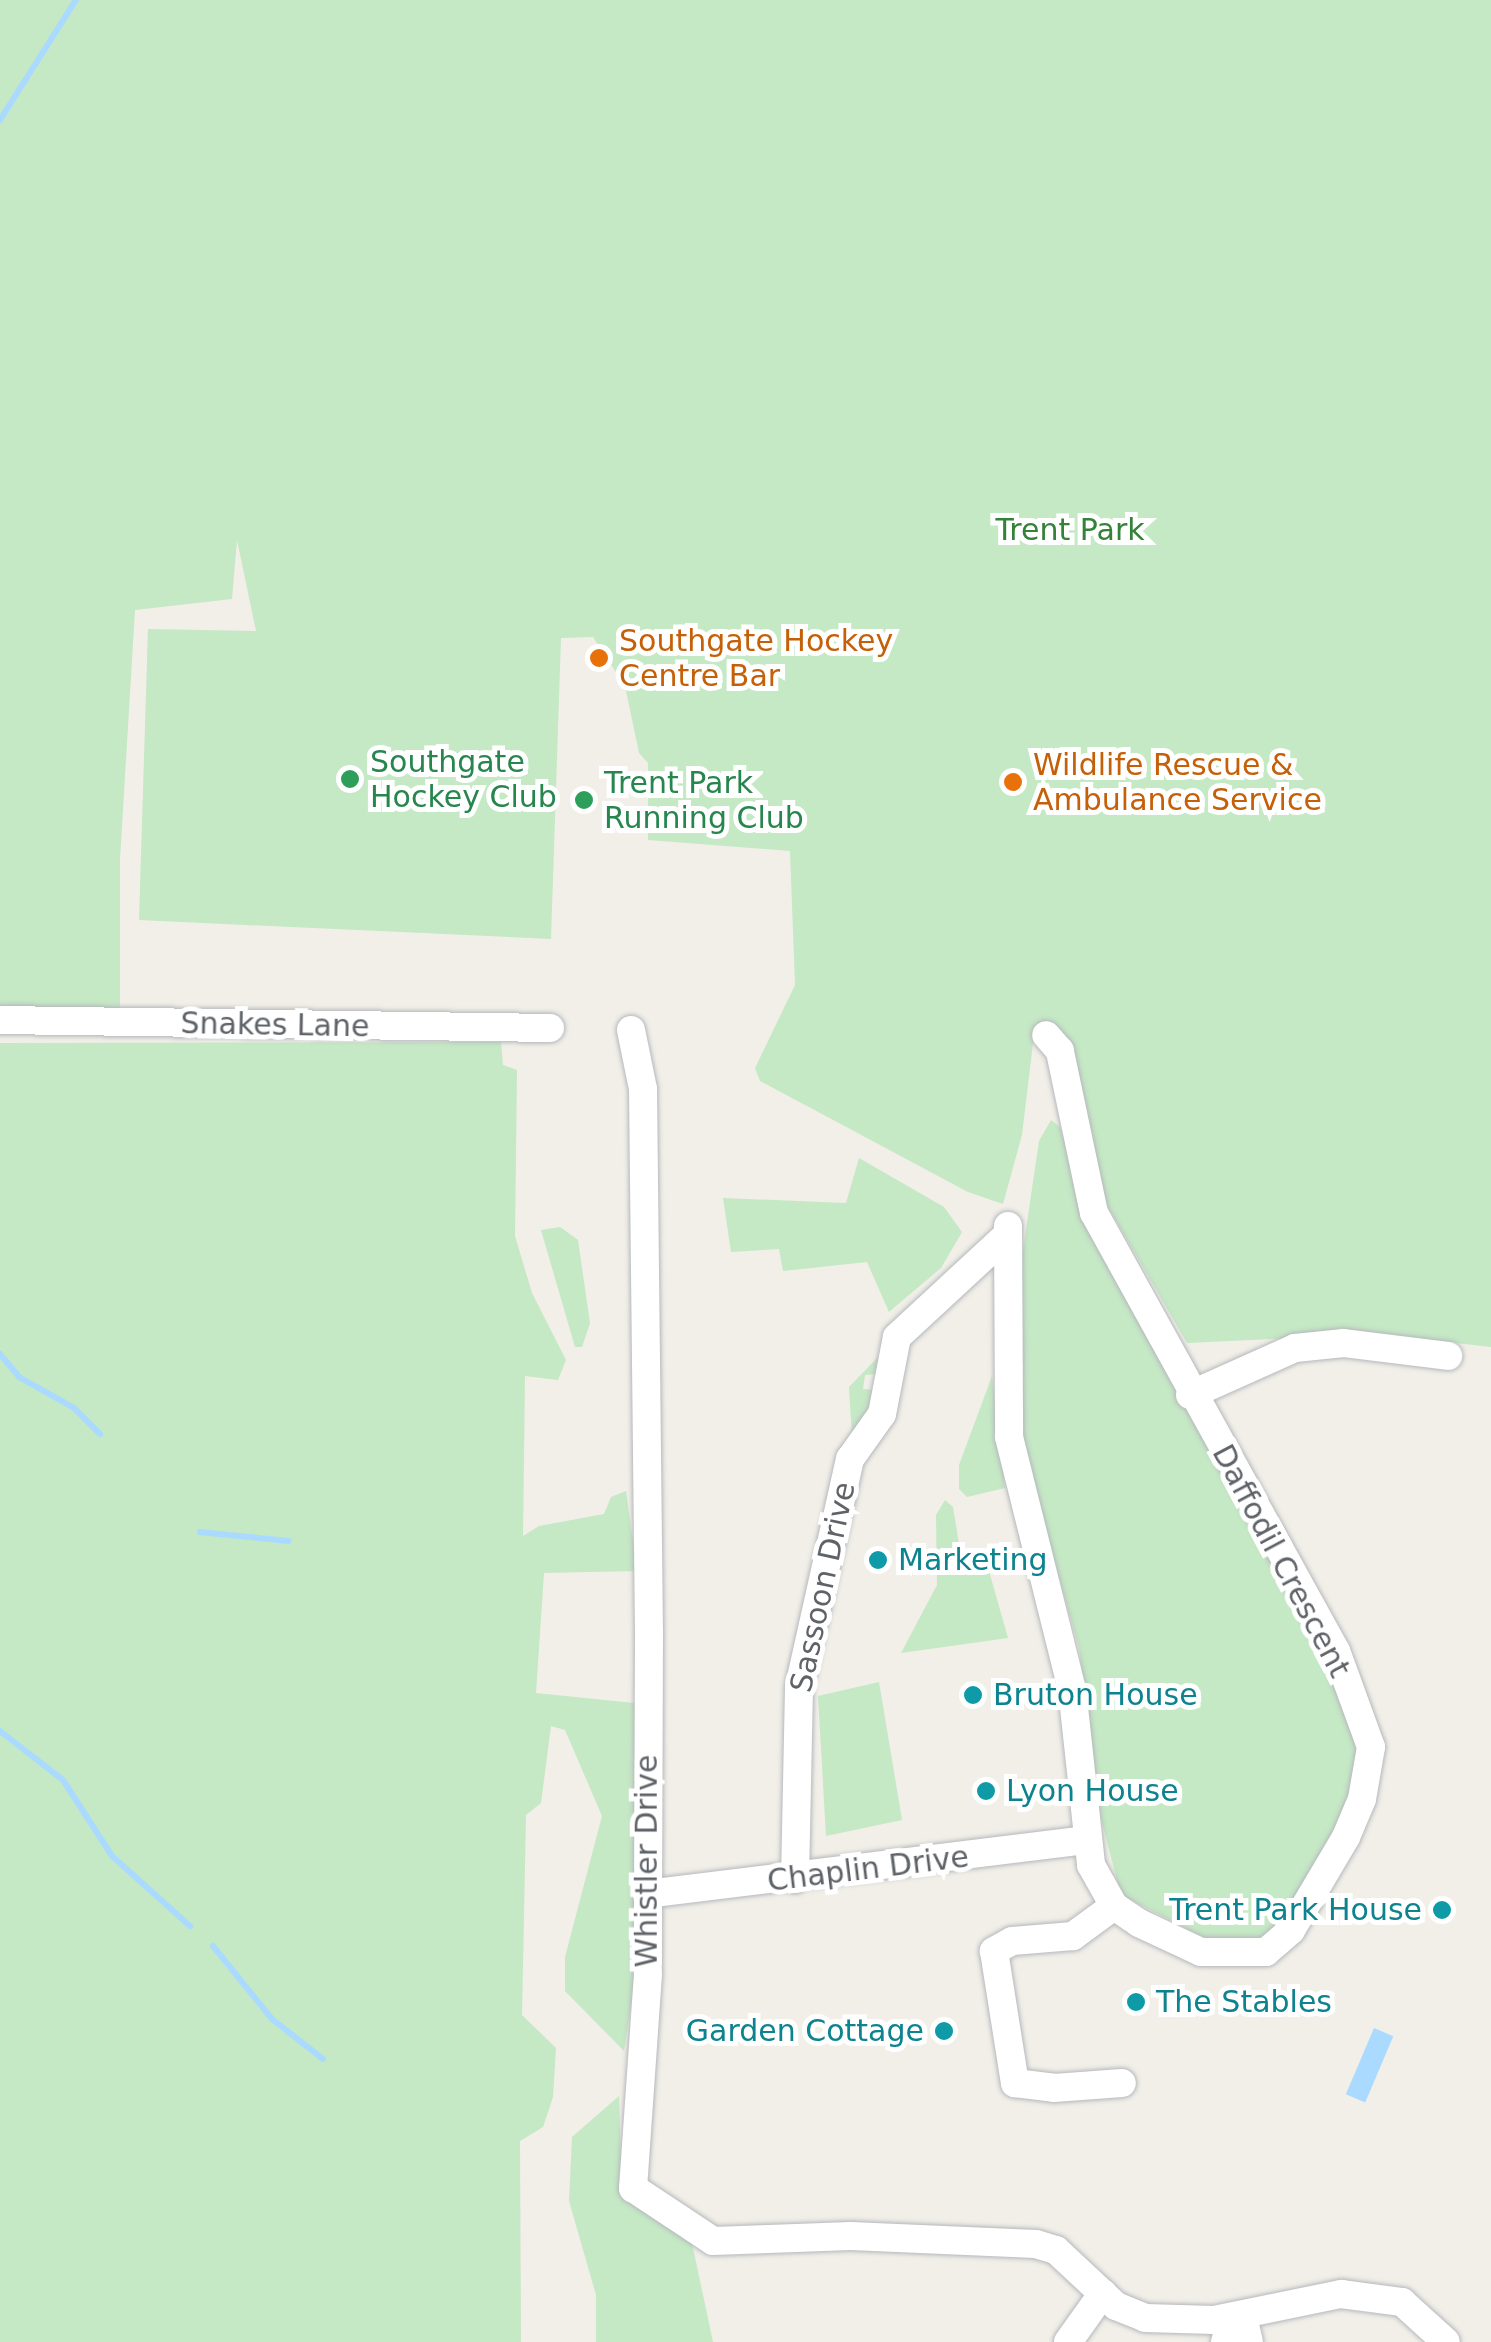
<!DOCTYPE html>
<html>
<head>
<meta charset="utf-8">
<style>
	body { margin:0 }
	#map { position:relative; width:1491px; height:2342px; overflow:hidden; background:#f1efe8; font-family:"DejaVu Sans",sans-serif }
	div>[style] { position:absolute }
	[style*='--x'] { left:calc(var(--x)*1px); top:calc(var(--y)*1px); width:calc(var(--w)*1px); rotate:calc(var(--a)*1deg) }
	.green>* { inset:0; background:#c5e8c5 }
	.water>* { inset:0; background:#aadaff; transform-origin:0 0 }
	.stream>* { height:6px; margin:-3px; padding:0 3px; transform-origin:3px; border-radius:3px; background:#aadaff }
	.roads { filter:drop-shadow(0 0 2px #b5b8bc) drop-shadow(0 0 2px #b5b8bc) }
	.minor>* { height:28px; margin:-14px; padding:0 14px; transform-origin:14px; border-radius:14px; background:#fff }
	.dots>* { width:28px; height:28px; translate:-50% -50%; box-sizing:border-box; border:5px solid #fff; border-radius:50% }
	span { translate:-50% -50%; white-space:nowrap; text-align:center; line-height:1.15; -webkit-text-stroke:10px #fff; paint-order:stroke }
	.park-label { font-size:30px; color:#348238 }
	.food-label { font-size:30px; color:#c56008 }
	.left { translate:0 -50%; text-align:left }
	.leisure-label { font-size:30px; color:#27864d }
	.street-label { font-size:30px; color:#5f6368 }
	.culture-label { font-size:30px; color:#0d838f }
	.right { translate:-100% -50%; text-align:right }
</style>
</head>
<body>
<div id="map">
	<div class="green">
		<div style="clip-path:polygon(0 0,1491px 0,1491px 1347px,1377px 1334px,1187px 1343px,1107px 1205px,1065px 1044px,1034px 1035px,1022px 1135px,1003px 1204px,968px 1192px,760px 1081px,755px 1068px,795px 985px,790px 851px,648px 840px,648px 763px,639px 753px,625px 686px,593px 637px,561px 638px,551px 939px,139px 920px,148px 629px,256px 631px,237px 540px,232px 599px,135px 610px,120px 859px,120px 1012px,0 1012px)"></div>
		<div style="clip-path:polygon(501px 1042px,503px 1065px,517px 1070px,515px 1236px,532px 1293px,566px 1360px,558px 1380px,525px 1376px,523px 1536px,539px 1526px,604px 1514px,611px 1497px,626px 1491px,637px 1571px,544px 1573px,536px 1693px,634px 1703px,640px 1725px,636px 1971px,624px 2051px,565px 1991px,565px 1957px,602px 1816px,565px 1730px,551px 1726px,541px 1803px,526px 1815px,522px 2015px,556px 2048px,553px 2097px,543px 2127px,520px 2141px,521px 2342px,0 2342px,0 1043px)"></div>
		<div style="clip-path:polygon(1051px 1120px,1060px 1127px,1088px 1218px,1337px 1668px,1364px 1740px,1359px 1777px,1286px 1927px,1257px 1940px,1209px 1940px,1121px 1895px,1102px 1823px,1079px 1648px,1019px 1435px,1018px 1284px,1039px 1141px)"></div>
		<div style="clip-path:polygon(859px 1158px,944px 1207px,962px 1232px,941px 1268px,889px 1312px,867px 1262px,783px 1271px,779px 1249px,731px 1252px,723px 1198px,846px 1203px)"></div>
		<div style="clip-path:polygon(560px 1227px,578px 1240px,590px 1323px,582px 1347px,575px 1347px,541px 1230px)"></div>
		<div style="clip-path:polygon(878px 1357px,877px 1374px,865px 1375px,863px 1389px,876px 1390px,872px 1406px,852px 1438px,849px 1387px)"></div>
		<div style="clip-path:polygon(992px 1376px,1005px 1488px,967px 1497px,959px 1489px,959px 1465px)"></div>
		<div style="clip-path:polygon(945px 1500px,953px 1507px,963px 1568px,987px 1564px,1008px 1638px,901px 1653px,937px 1585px,936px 1515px)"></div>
		<div style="clip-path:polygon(879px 1682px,902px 1820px,826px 1836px,818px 1696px)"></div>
		<div style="clip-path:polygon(619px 2096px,622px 2196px,692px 2243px,713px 2342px,596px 2342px,596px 2295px,569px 2201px,572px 2137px)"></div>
	</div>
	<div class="water">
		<div style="left:1374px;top:2028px;width:21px;height:72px;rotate:23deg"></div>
	</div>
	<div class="stream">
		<div style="--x:0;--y:120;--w:142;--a:-57.7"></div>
		<div style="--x:0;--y:1354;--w:30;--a:50"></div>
		<div style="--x:19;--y:1377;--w:63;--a:29.4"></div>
		<div style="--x:74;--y:1408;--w:37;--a:45"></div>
		<div style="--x:200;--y:1532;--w:89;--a:5.8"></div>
		<div style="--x:0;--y:1731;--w:80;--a:37.9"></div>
		<div style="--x:63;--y:1780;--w:90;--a:57.2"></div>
		<div style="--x:112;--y:1856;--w:105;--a:41.9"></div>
		<div style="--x:213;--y:1946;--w:94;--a:51.1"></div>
		<div style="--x:272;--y:2019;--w:65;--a:38.1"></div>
	</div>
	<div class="roads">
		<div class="minor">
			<div style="--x:0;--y:1020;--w:550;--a:0.83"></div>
			<div style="--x:631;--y:1030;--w:60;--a:78.5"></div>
			<div style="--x:643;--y:1089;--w:543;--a:89.37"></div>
			<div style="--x:649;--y:1632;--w:342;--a:90.2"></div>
			<div style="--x:648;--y:1974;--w:215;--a:94"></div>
			<div style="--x:633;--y:2188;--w:96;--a:33.5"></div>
			<div style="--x:713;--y:2241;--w:138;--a:-2.1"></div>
			<div style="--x:851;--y:2236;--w:185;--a:2.5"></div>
			<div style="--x:1036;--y:2244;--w:21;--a:17"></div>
			<div style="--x:1056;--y:2250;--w:82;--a:43"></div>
			<div style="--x:1116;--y:2306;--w:31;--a:22"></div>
			<div style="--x:1145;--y:2318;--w:69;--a:1.7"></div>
			<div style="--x:1214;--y:2320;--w:130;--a:-11.6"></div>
			<div style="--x:1341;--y:2294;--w:62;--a:7.5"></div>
			<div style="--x:1402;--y:2302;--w:59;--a:42.3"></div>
			<div style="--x:1008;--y:1226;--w:211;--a:89.7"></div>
			<div style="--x:1009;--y:1437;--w:260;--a:76"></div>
			<div style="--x:1072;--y:1689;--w:177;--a:83.8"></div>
			<div style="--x:1091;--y:1865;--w:47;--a:60.7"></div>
			<div style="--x:1114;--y:1906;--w:30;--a:34"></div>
			<div style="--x:1139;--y:1923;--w:68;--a:25.1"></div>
			<div style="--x:1201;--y:1952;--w:65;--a:0"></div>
			<div style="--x:1266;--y:1952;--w:33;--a:-41"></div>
			<div style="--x:1291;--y:1930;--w:108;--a:-59.4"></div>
			<div style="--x:1346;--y:1837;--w:41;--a:-67.2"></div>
			<div style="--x:1362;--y:1799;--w:53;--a:-80.2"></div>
			<div style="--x:1371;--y:1747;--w:102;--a:-110"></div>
			<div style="--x:1336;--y:1651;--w:500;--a:-118.92"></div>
			<div style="--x:1094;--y:1213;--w:166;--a:-101.9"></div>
			<div style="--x:1060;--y:1051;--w:21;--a:-131"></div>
			<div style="--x:1190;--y:1395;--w:115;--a:-24.1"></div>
			<div style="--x:1295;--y:1348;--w:49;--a:-5.8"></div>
			<div style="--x:1344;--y:1343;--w:105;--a:7.1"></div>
			<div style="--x:795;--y:1879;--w:192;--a:-88.8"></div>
			<div style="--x:799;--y:1687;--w:234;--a:-77.4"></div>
			<div style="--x:850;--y:1459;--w:55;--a:-54.6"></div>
			<div style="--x:882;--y:1414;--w:78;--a:-79"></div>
			<div style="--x:897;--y:1337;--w:149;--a:-42.8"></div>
			<div style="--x:647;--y:1894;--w:444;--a:-7"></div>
			<div style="--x:1114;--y:1906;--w:51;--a:143.8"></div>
			<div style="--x:1073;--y:1936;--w:61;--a:175.3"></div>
			<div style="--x:1012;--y:1941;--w:21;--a:151"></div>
			<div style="--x:994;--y:1951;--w:134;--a:81"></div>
			<div style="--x:1015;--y:2083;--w:39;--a:7"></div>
			<div style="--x:1054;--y:2088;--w:68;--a:-4.2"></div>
			<div style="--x:1068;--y:2342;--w:60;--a:-54.5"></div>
			<div style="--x:1225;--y:2342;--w:26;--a:-74"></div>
			<div style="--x:1232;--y:2317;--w:15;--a:32"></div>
			<div style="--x:1245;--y:2325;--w:17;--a:77"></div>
		</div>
	</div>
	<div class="dots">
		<div style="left:599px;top:658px;background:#e8710a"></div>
		<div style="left:350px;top:779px;background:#2e9e5b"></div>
		<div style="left:1013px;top:782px;background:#e8710a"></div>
		<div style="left:584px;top:800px;background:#2e9e5b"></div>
		<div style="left:878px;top:1560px;background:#0f9aa8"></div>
		<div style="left:973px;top:1695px;background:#0f9aa8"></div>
		<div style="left:986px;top:1791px;background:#0f9aa8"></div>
		<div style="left:1442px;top:1910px;background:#0f9aa8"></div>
		<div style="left:1136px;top:2002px;background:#0f9aa8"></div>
		<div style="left:944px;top:2031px;background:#0f9aa8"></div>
	</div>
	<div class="park-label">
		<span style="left:1070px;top:530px">Trent Park</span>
	</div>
	<div class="food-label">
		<span class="left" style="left:619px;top:658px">Southgate Hockey<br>Centre Bar</span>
		<span class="left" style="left:1033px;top:782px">Wildlife Rescue &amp;<br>Ambulance Service</span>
	</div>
	<div class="leisure-label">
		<span class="left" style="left:370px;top:779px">Southgate<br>Hockey Club</span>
		<span class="left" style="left:604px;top:800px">Trent Park<br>Running Club</span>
	</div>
	<div class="street-label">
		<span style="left:275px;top:1025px;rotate:1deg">Snakes Lane</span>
		<span style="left:1281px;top:1561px;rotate:62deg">Daffodil Crescent</span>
		<span style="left:823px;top:1587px;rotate:-78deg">Sassoon Drive</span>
		<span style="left:647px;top:1861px;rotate:-90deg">Whistler Drive</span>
		<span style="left:868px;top:1869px;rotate:-7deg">Chaplin Drive</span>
	</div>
	<div class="culture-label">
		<span class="left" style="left:898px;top:1560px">Marketing</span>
		<span class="left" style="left:993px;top:1695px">Bruton House</span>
		<span class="left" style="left:1006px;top:1791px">Lyon House</span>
		<span class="right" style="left:1422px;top:1910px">Trent Park House</span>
		<span class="left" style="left:1156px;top:2002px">The Stables</span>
		<span class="right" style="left:924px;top:2031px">Garden Cottage</span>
	</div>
</div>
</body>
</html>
